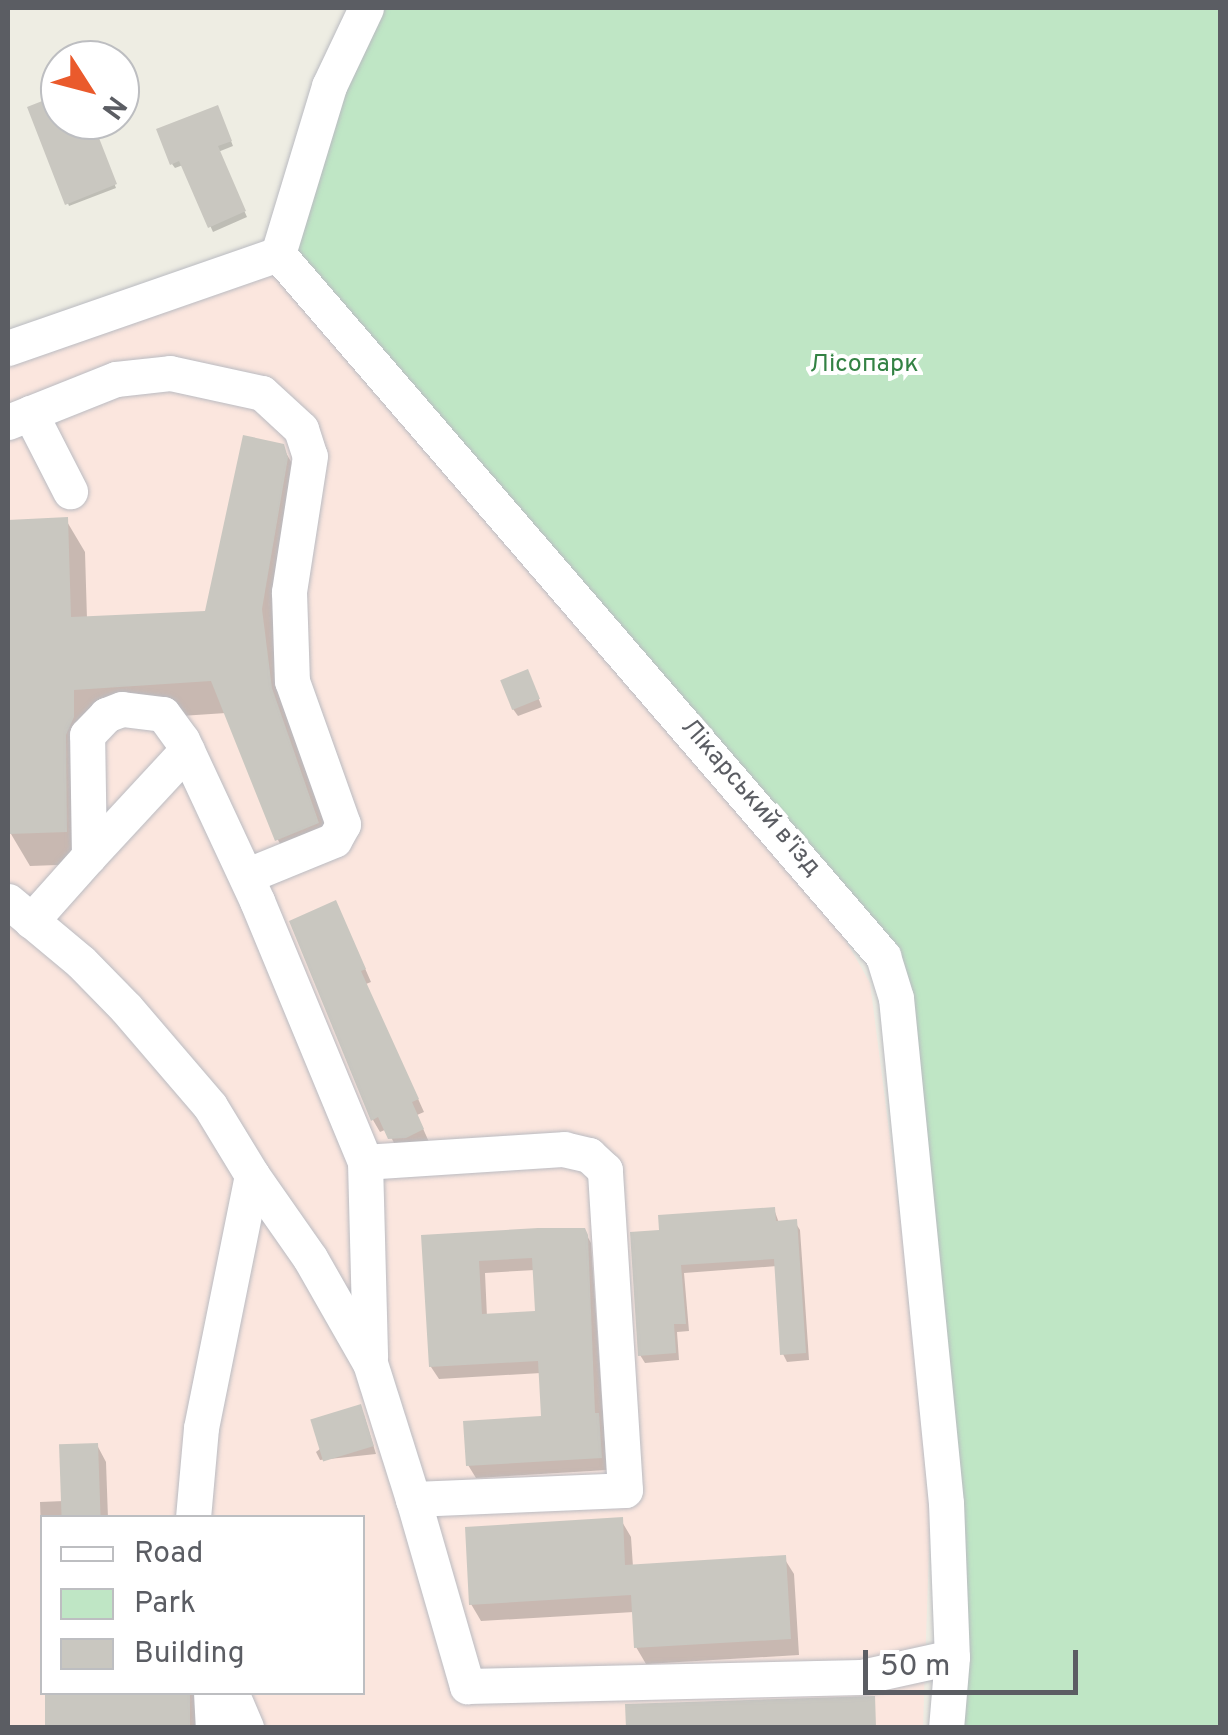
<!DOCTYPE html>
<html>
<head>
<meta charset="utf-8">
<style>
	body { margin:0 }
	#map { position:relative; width:1228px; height:1735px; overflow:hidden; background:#eeede3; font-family:Overpass,sans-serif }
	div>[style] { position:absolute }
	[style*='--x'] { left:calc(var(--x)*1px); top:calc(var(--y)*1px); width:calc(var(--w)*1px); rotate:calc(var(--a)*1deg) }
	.medical>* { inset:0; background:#fbe6de }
	.green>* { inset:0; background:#bfe6c5 }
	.shadow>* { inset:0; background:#0003; transform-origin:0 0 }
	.building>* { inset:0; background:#c9c7c0; transform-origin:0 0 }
	.roads { filter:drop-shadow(0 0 2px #babbc1) drop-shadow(0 0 2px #babbc1) }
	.minor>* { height:35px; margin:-17.5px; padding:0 17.5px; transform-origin:17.5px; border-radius:17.5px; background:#fff }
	span { translate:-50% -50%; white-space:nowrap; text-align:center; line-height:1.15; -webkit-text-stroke:8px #fff; paint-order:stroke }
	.park-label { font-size:25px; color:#338244 }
	.street-label { font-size:25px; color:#5b5d63 }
	.frame { position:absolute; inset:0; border:10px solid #5b5d63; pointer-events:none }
	.legend { position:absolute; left:40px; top:1515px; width:325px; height:180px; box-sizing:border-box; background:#fff; border:2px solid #bdbec1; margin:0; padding:12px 18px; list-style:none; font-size:30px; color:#5b5d63 }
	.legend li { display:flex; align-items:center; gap:20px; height:50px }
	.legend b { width:50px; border:2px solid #bdbec1 }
	.north { position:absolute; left:40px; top:40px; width:100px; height:100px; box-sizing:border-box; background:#fff; border:2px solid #bdbec1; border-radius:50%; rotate:126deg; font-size:28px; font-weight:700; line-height:40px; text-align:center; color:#5b5d63 }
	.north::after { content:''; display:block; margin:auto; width:35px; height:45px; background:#ea5a2c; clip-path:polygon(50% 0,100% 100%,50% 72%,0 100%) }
	.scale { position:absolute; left:863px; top:1650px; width:215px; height:45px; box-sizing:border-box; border:5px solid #5b5d63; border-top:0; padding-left:12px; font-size:30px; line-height:35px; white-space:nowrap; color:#5b5d63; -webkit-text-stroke:8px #fff; paint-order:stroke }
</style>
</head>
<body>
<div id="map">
	<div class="medical">
		<div style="clip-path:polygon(evenodd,268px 265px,816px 888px,870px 983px,932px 1463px,923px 1727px,8px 1728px,8px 363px,268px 265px,42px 1518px,362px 1518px,362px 1692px,42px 1692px,42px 1518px)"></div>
	</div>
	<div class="green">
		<div style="clip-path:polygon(386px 8px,1220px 8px,1220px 1727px,956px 1727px,902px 1004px,296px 251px,346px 72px,365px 34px)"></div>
	</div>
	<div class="shadow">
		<div style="clip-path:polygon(60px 97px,60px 120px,90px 120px,116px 188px,69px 206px,31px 109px)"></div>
		<div style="clip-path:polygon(220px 113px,233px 146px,218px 152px,247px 217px,213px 232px,183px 165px,175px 168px,172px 164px)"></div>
		<div style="clip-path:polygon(282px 446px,301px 479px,279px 644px,336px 856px,296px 872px,278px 840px,226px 713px,91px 722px,85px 864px,30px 866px,11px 834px,8px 523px,66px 520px,85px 552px,87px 619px,207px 613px)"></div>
		<div style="clip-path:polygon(531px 680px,542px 707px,518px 716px,513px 709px)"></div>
		<div style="clip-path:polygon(342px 916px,371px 982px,366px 984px,424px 1112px,417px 1115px,429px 1142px,398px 1151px,387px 1129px,380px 1132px,373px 1120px)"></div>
		<div style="clip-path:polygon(774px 1209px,779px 1223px,795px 1222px,800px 1230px,809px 1360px,787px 1362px,783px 1354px,777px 1266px,684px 1273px,689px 1331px,677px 1332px,679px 1360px,645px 1363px,640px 1355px,662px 1232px)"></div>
		<div style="clip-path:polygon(evenodd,584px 1230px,591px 1243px,607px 1470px,476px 1478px,468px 1465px,543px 1418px,541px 1373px,439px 1379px,431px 1367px,424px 1237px,584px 1230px,535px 1270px,537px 1314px,487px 1317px,485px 1273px,535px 1270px)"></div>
		<div style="clip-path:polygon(364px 1415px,376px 1454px,320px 1460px,316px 1452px)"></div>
		<div style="clip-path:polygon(97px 1445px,106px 1462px,108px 1518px,42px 1518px,42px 1567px,40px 1502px,64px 1501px)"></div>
		<div style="clip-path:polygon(621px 1520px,631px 1537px,633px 1567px,784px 1558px,794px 1574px,799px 1655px,646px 1664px,636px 1647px,634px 1612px,481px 1621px,471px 1604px)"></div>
		<div style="left:47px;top:1692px;width:163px;height:36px"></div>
	</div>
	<div class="building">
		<div style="clip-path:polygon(60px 94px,60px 120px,92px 120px,117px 184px,65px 205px,27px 107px)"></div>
		<div style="clip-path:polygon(218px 105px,232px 141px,218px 146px,246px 211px,208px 228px,179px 161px,170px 165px,156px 129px)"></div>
		<div style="clip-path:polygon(243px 435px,284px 444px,288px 458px,262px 609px,272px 688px,319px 823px,275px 841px,211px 681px,74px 690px,74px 717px,66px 735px,67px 832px,9px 834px,8px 520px,68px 517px,71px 617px,205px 611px)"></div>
		<div style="left:528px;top:669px;width:32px;height:30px;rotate:68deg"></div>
		<div style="clip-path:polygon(336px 900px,366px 969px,361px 971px,419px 1099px,412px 1102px,424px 1129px,406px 1138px,388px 1139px,378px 1117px,371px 1121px,289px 921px)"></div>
		<div style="clip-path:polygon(775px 1207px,776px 1221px,797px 1219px,806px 1353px,780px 1355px,774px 1259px,681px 1265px,686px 1324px,674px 1324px,676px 1353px,638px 1356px,630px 1232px,659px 1230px,658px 1215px)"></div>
		<div style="clip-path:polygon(evenodd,538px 1228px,585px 1228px,588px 1235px,595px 1413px,599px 1413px,602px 1458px,466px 1466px,463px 1421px,541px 1416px,538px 1361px,429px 1367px,421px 1235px,538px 1228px,532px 1258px,535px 1311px,482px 1314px,479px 1261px,532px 1258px)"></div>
		<div style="left:361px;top:1404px;width:44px;height:53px;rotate:73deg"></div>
		<div style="left:98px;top:1443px;width:75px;height:39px;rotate:88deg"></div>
		<div style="clip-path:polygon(623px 1517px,625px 1565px,786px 1555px,791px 1639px,634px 1648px,631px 1595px,469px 1605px,465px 1527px)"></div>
		<div style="left:45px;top:1692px;width:145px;height:36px"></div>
		<div style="clip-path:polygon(875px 1696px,876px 1728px,626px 1728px,625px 1704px)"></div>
	</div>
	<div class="roads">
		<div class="minor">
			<div style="--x:278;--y:254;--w:927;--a:49.24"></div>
			<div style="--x:883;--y:956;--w:44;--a:72.8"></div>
			<div style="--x:896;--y:998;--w:507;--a:84.35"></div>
			<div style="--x:946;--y:1503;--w:154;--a:87.8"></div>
			<div style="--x:952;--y:1657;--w:71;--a:94.8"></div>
			<div style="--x:278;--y:254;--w:176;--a:-73.1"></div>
			<div style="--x:329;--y:86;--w:86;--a:-64.6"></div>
			<div style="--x:8;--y:348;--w:286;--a:-19.2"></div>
			<div style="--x:30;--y:413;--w:88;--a:62.9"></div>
			<div style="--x:8;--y:422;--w:116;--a:-21.7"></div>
			<div style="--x:116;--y:379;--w:54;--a:-6.3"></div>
			<div style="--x:170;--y:373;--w:94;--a:12.3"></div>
			<div style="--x:262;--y:393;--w:53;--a:42.7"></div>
			<div style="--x:301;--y:429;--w:28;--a:72"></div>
			<div style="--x:310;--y:456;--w:138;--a:98.8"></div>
			<div style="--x:289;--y:592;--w:89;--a:88.1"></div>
			<div style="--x:292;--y:681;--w:152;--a:70.4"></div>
			<div style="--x:343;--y:824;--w:18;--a:119"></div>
			<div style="--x:334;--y:840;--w:95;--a:157.8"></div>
			<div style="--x:89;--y:856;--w:144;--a:-47.2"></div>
			<div style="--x:8;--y:901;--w:95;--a:39.9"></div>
			<div style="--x:81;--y:962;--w:64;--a:45.6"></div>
			<div style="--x:126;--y:1008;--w:129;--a:49.4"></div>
			<div style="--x:210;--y:1106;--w:81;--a:58.7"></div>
			<div style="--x:252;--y:1175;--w:258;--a:101.4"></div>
			<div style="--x:201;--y:1428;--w:90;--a:95.1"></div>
			<div style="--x:31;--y:921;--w:87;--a:-48.3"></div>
			<div style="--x:89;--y:856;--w:121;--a:-90.9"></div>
			<div style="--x:87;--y:735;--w:28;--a:-46"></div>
			<div style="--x:106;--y:715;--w:17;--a:-21"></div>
			<div style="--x:122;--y:709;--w:41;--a:7"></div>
			<div style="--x:163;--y:714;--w:32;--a:54"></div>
			<div style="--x:182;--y:740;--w:178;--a:65"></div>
			<div style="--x:257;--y:901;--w:282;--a:67.5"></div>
			<div style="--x:365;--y:1162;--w:195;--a:88.5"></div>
			<div style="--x:252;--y:1175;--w:101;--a:55.1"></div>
			<div style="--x:310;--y:1258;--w:121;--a:60.3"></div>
			<div style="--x:370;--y:1363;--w:143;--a:72.5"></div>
			<div style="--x:413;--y:1499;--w:212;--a:-2.4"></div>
			<div style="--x:625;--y:1490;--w:321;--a:-93.6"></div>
			<div style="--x:605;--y:1170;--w:22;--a:-137"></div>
			<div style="--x:589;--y:1155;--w:26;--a:-167"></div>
			<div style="--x:564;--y:1149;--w:199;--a:176.3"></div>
			<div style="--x:413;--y:1499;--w:195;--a:73.9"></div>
			<div style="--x:467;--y:1686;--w:394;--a:-1.3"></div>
			<div style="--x:861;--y:1677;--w:93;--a:-12.4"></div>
			<div style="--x:211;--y:1692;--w:36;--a:87"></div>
			<div style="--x:231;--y:1692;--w:39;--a:67"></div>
		</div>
	</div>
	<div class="park-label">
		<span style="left:864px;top:365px">Лісопарк</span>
	</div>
	<div class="street-label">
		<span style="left:750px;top:798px;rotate:49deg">Лікарський в'їзд</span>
	</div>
	<div class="frame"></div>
	<ul class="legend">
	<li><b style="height:12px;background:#fff"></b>Road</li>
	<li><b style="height:28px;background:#bfe6c5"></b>Park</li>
	<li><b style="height:28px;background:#c9c7c0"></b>Building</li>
	</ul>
	<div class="north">N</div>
	<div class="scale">50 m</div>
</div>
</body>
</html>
